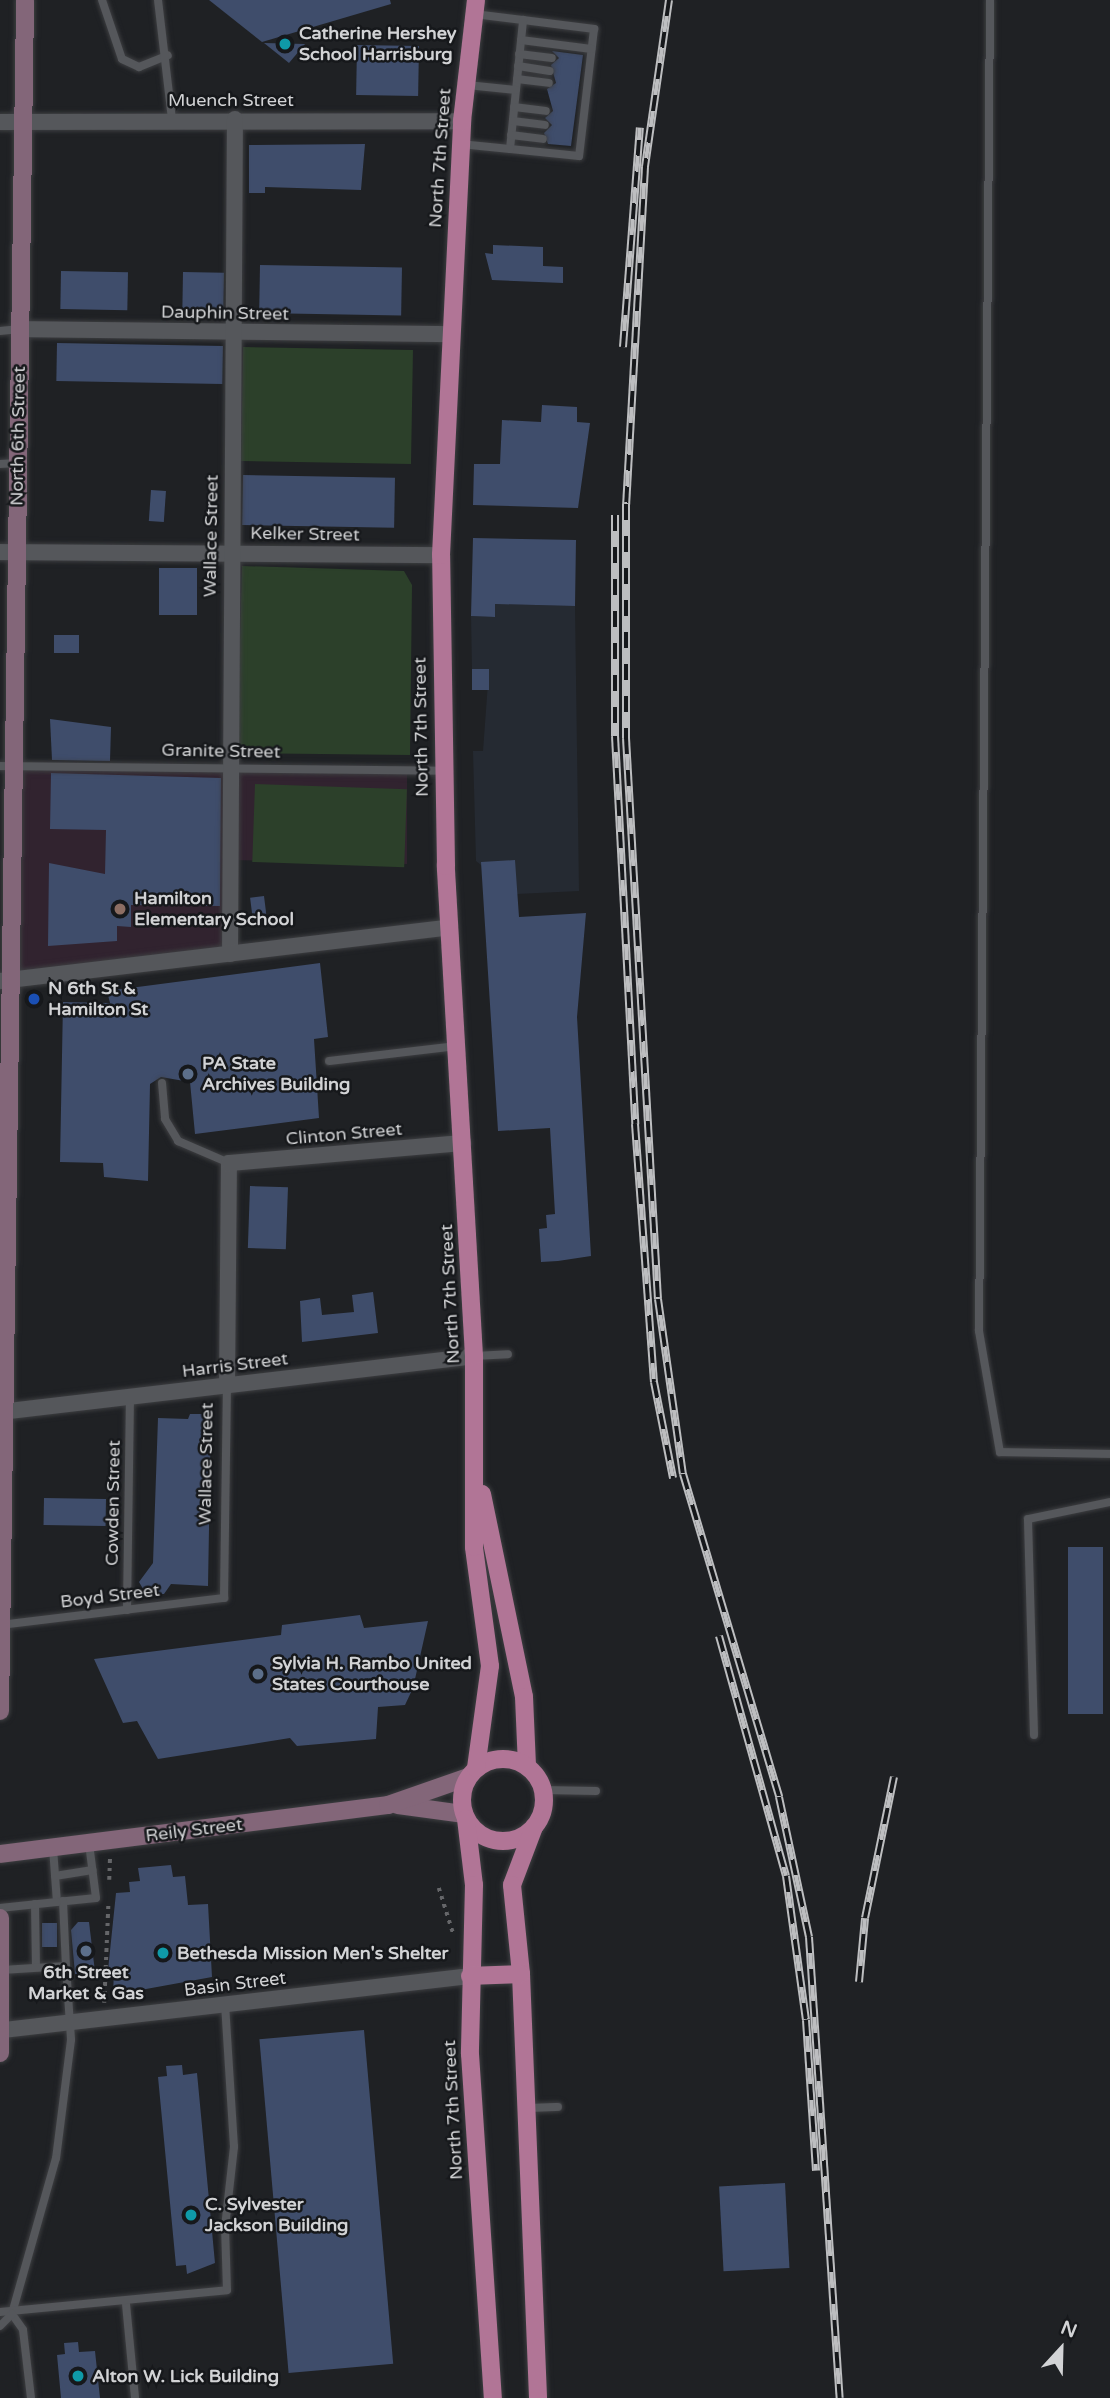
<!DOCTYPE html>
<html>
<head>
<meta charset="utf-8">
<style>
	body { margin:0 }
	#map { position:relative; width:1110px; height:2398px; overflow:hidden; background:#1f2124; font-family:"Varela Round",sans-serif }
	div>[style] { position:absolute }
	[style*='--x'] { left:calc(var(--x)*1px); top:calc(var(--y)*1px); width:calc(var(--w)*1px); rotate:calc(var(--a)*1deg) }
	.built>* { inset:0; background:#252a32 }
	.education>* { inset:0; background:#31232f }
	.green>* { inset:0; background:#2c402a; transform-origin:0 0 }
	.building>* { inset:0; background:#3f4d6b; transform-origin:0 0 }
	.path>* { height:3.5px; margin-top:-1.75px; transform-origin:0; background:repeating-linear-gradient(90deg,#656669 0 3.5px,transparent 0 8.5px) }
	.roads { filter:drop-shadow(0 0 2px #3d3e41) drop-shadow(0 0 2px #3d3e41) }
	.lane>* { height:8px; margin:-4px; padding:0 4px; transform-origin:4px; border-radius:4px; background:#55575b }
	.street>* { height:16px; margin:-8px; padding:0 8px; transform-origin:8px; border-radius:8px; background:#55575b }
	.secondary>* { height:18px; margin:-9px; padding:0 9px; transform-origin:9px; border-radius:9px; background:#836679 }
	.primary>* { height:18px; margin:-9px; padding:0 9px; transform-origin:9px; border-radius:9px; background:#b17596 }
	.primary>.ring { margin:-9px; padding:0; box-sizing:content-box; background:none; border:18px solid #b17596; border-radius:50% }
	.rail>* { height:8px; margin-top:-4px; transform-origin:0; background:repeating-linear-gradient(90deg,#16181b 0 16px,#bdbec0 0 32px); box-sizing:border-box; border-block:2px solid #bdbec0 }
	.dots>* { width:19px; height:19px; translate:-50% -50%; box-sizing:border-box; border:4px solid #16181b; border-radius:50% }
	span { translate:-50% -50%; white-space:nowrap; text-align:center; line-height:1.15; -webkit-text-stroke:5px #16181b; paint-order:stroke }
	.poi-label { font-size:18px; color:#d2d3d5; font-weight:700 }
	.left { translate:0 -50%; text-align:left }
	.street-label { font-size:18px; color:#d2d3d5 }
	.north { position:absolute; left:1026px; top:2314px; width:70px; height:70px; -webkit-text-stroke:5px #16181b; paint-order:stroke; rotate:22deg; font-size:19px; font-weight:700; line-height:28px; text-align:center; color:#d2d3d5 }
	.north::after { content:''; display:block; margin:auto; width:24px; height:32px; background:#d2d3d5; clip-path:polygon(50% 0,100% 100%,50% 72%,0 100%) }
</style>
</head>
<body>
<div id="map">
	<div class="built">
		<div style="clip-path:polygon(495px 604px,575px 606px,579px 891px,517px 894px,476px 861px,473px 751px,483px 751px,489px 669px,472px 669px,471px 616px,494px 617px)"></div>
	</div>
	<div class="education">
		<div style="clip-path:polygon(13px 765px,407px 770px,407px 864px,229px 860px,230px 954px,10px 980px)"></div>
	</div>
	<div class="green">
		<div style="left:243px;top:347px;width:170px;height:114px;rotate:1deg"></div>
		<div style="clip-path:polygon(242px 566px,404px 571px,412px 585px,410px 755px,237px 753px)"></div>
		<div style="left:255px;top:784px;width:152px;height:78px;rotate:2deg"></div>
	</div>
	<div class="building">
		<div style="clip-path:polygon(209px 0,390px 0,391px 4px,262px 42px)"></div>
		<div style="clip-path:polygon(264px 43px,305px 44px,289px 63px)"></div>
		<div style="left:357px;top:45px;width:62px;height:50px;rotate:1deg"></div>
		<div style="clip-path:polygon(552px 51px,583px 55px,571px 146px,548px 144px,544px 133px,552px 125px,545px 118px,553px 111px,547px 89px,556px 83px,551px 65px,559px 58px)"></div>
		<div style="clip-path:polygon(365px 144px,361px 190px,265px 187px,265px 193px,249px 193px,249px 145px)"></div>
		<div style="clip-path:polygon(493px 245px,543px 247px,543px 266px,563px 267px,563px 283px,492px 280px,485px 253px,493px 254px)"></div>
		<div style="left:260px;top:265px;width:142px;height:48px;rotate:1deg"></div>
		<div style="left:61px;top:271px;width:67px;height:38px;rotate:1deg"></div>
		<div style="left:183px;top:272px;width:41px;height:39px;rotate:1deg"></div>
		<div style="left:57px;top:343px;width:166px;height:38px;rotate:1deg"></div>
		<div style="clip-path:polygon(542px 405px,577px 407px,577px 422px,590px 423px,578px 508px,473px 505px,474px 464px,500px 464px,502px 420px,541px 422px)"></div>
		<div style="left:243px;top:475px;width:152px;height:50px;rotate:1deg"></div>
		<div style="left:151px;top:490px;width:15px;height:31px;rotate:4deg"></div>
		<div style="clip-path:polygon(473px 538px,576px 540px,575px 606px,495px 604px,495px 617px,471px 616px)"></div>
		<div style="left:159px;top:568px;width:38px;height:47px"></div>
		<div style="left:54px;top:635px;width:25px;height:18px"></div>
		<div style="left:472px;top:669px;width:17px;height:21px"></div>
		<div style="clip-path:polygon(50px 719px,111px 727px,110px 761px,52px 760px)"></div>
		<div style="clip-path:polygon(51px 773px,221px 778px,220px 906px,131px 905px,131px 927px,117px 926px,117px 941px,48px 946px,49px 863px,105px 874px,106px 830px,50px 829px)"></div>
		<div style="clip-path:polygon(515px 860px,519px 917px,586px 913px,577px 1017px,591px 1256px,558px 1261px,541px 1262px,539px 1229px,547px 1228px,546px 1215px,555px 1214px,550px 1128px,498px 1131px,481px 862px)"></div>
		<div style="left:264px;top:896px;width:24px;height:14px;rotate:83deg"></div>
		<div style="clip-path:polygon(320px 963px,328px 1037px,314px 1039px,319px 1118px,195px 1134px,190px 1082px,161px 1077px,150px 1084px,148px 1181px,104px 1177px,103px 1163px,60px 1162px,63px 1002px,110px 1003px,107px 991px)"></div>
		<div style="left:250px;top:1186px;width:38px;height:62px;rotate:2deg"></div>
		<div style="clip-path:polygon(373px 1292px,378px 1333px,302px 1342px,300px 1301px,320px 1298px,322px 1315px,354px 1312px,352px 1295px)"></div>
		<div style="clip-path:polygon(190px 1414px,211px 1414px,208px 1586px,171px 1584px,164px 1594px,146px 1594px,139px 1582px,153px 1563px,158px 1418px,188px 1419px)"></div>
		<div style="left:44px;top:1498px;width:62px;height:27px;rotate:1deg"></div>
		<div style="left:1068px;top:1547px;width:35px;height:167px"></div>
		<div style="clip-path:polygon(360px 1615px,364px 1628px,428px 1621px,413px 1688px,405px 1705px,378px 1707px,376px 1739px,297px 1746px,290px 1738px,158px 1759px,137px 1721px,123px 1723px,94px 1659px,281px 1635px,282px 1625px)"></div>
		<div style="clip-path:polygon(171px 1865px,173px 1877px,185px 1876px,188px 1905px,208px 1904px,212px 1977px,113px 1995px,114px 1970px,108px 1970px,116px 1893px,130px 1892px,129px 1882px,140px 1881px,138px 1868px)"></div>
		<div style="clip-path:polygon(78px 1922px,89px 1922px,95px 1972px,75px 1974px,71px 1930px)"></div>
		<div style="left:42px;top:1923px;width:15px;height:24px"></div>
		<div style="left:364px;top:2030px;width:335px;height:105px;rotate:85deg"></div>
		<div style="clip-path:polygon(182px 2065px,183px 2075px,197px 2073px,215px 2263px,187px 2274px,186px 2265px,176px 2266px,158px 2077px,167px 2076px,166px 2066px)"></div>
		<div style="left:785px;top:2183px;width:85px;height:66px;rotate:87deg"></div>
		<div style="clip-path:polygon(78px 2342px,79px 2352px,95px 2351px,100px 2398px,61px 2398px,57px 2355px,65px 2354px,64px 2343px)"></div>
	</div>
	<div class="path">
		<div style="--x:109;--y:1880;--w:23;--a:-88"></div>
		<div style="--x:439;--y:1888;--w:50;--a:72.6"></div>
		<div style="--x:104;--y:2003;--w:97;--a:-87.6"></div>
	</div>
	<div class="roads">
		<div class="lane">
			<div style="--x:102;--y:0;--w:62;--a:71.3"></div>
			<div style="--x:122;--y:59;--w:19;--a:25"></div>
			<div style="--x:139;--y:67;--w:31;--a:-22"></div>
			<div style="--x:158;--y:0;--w:121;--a:83.3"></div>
			<div style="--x:990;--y:0;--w:1331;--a:90.47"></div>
			<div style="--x:979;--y:1331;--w:123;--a:80.2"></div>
			<div style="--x:1000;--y:1452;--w:110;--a:1"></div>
			<div style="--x:474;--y:14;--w:49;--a:7"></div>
			<div style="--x:523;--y:20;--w:72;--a:7.2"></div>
			<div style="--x:594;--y:29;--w:128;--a:96.7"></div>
			<div style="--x:579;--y:156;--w:69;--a:-174.2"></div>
			<div style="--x:510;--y:149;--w:130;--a:-84.2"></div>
			<div style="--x:521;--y:40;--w:71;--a:7.3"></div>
			<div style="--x:519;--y:54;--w:33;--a:7"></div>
			<div style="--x:518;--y:66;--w:32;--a:9"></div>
			<div style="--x:517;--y:79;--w:32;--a:7"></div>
			<div style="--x:467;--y:85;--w:49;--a:5.8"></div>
			<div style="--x:514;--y:107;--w:32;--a:7"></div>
			<div style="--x:513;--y:121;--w:32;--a:7"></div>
			<div style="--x:511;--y:135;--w:32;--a:7"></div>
			<div style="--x:460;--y:144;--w:50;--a:5.7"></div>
			<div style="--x:0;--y:331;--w:20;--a:-6"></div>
			<div style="--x:0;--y:464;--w:17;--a:-3"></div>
			<div style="--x:0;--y:766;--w:442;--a:0.6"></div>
			<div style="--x:329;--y:1061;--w:129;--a:-6.7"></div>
			<div style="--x:162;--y:1083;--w:36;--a:85"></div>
			<div style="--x:165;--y:1119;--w:26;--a:59"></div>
			<div style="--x:178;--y:1141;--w:56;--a:23.3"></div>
			<div style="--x:474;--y:1356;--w:34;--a:-3"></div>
			<div style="--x:127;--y:1610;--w:214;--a:-89.2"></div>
			<div style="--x:0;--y:1625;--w:226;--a:-6.9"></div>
			<div style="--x:224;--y:1598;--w:213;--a:-89.2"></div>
			<div style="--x:1034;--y:1735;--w:216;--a:-91.6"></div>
			<div style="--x:1028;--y:1519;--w:84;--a:-11.7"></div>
			<div style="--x:543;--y:1790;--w:53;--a:1.1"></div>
			<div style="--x:53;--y:1848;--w:54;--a:85.8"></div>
			<div style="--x:57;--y:1902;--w:39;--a:-6"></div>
			<div style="--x:96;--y:1898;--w:55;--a:-97.3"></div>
			<div style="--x:55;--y:1876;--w:38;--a:-9"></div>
			<div style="--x:63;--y:1901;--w:65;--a:87.4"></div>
			<div style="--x:35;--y:1904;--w:63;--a:89.1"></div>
			<div style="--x:0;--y:1908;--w:57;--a:-6"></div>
			<div style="--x:2;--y:1970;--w:64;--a:-3.6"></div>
			<div style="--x:66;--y:1966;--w:74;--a:86.1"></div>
			<div style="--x:71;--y:2040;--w:119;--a:97.2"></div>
			<div style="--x:56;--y:2158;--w:162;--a:105.8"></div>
			<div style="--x:12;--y:2314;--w:19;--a:55"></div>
			<div style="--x:23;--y:2330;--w:68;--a:83.3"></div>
			<div style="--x:526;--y:2108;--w:32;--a:-2"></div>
			<div style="--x:126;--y:2304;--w:94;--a:84.5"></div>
			<div style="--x:0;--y:2312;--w:228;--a:-5.5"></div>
			<div style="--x:227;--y:2290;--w:63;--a:-91.8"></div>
			<div style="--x:225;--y:2227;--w:81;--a:-83.6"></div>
			<div style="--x:234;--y:2147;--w:142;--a:-93.6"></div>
			<div style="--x:0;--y:2326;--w:17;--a:-45"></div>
		</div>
		<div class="street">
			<div style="--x:0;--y:122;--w:462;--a:-0.1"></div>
			<div style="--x:20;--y:329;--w:429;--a:0.7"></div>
			<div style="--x:0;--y:552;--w:441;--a:0.4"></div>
			<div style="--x:230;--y:954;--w:835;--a:-89.66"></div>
			<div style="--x:0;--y:981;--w:453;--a:-6.8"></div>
			<div style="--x:227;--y:1385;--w:222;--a:-89.5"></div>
			<div style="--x:229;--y:1163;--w:235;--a:-4.9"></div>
			<div style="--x:0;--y:1412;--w:477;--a:-6.7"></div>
			<div style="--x:4;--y:2030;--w:469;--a:-6.6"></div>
		</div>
		<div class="secondary">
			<div style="--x:0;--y:1711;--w:1711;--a:-89.16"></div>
			<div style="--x:398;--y:1805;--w:67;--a:7.8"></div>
			<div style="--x:0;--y:1854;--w:391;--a:-7.2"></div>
			<div style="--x:388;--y:1805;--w:85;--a:-19.3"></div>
			<div style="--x:0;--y:1918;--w:135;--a:90"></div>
		</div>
		<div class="primary">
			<div style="--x:482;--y:1494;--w:207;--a:78.3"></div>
			<div style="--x:524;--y:1697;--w:69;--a:87.5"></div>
			<div class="ring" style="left:462px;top:1759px;width:64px;height:64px"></div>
			<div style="--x:476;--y:1768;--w:103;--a:-82.2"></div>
			<div style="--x:490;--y:1666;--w:120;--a:-97.7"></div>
			<div style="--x:474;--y:1547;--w:191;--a:-90"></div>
			<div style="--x:474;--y:1356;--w:491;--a:-93.3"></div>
			<div style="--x:446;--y:866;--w:311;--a:-90.9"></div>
			<div style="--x:441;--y:555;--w:435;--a:-87.2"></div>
			<div style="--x:462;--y:121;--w:122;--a:-83.4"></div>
			<div style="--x:466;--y:1819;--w:66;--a:83.1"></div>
			<div style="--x:474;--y:1885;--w:169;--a:91.4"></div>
			<div style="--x:470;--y:2054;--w:345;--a:86.2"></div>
			<div style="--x:534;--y:1827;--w:62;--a:110.8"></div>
			<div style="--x:512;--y:1885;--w:89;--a:84.2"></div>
			<div style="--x:521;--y:1974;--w:424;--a:87.7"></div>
			<div style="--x:470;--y:1976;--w:51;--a:-2.2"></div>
		</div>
	</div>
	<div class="rail">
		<div style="--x:669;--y:0;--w:169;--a:98.2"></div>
		<div style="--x:645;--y:167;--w:338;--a:93.2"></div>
		<div style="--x:626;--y:504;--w:234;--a:90"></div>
		<div style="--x:626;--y:738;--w:562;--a:86.74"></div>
		<div style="--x:658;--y:1299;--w:177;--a:81.9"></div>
		<div style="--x:683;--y:1474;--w:337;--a:73.4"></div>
		<div style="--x:779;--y:1797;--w:143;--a:77.9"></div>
		<div style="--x:809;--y:1937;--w:462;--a:86.2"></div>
		<div style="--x:623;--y:347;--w:220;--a:-85.6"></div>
		<div style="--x:615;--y:515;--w:221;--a:90"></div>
		<div style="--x:615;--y:736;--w:389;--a:87"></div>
		<div style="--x:635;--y:1124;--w:259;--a:85.8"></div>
		<div style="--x:654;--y:1382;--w:98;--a:78.8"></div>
		<div style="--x:719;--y:1636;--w:249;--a:74.4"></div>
		<div style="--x:786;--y:1876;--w:145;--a:82.1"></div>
		<div style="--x:806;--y:2020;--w:151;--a:86.2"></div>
		<div style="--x:859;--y:1982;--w:64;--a:-84.6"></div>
		<div style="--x:865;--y:1918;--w:144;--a:-78.4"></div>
	</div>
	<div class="dots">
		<div style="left:285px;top:44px;background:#0f9aa8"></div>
		<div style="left:120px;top:909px;background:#8d6e63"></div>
		<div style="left:34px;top:999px;background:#1a4fb4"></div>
		<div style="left:188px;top:1074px;background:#5c6f8a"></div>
		<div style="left:258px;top:1674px;background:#5c6f8a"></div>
		<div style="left:86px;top:1951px;background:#5c6f8a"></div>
		<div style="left:163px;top:1953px;background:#0f9aa8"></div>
		<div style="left:191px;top:2215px;background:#0f9aa8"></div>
		<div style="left:78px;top:2376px;background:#0f9aa8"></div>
	</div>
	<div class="poi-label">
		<span class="left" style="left:299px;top:44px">Catherine Hershey<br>School Harrisburg</span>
		<span class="left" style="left:134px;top:909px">Hamilton<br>Elementary School</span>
		<span class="left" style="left:48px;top:999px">N 6th St &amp;<br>Hamilton St</span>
		<span class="left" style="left:202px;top:1074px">PA State<br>Archives Building</span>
		<span class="left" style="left:272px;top:1674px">Sylvia H. Rambo United<br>States Courthouse</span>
		<span class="left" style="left:177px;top:1953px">Bethesda Mission Men's Shelter</span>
		<span style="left:86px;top:1983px">6th Street<br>Market &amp; Gas</span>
		<span class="left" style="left:205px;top:2215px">C. Sylvester<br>Jackson Building</span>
		<span class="left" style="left:92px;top:2376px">Alton W. Lick Building</span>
	</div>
	<div class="street-label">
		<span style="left:231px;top:100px">Muench Street</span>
		<span style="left:440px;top:158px;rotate:-86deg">North 7th Street</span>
		<span style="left:225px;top:313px;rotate:1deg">Dauphin Street</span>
		<span style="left:18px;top:436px;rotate:-89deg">North 6th Street</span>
		<span style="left:305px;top:534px;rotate:1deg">Kelker Street</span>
		<span style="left:211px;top:536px;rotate:-89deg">Wallace Street</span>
		<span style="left:421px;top:727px;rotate:-91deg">North 7th Street</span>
		<span style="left:221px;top:751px;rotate:1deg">Granite Street</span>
		<span style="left:344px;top:1134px;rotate:-5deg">Clinton Street</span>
		<span style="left:450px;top:1294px;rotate:-93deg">North 7th Street</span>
		<span style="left:235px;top:1365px;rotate:-7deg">Harris Street</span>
		<span style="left:206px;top:1464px;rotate:-89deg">Wallace Street</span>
		<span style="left:113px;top:1503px;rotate:-89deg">Cowden Street</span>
		<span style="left:110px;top:1596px;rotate:-7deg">Boyd Street</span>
		<span style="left:194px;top:1830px;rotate:-7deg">Reily Street</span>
		<span style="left:235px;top:1984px;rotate:-7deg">Basin Street</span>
		<span style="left:453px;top:2110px;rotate:-93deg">North 7th Street</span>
	</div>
	<div class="north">N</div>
</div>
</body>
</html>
